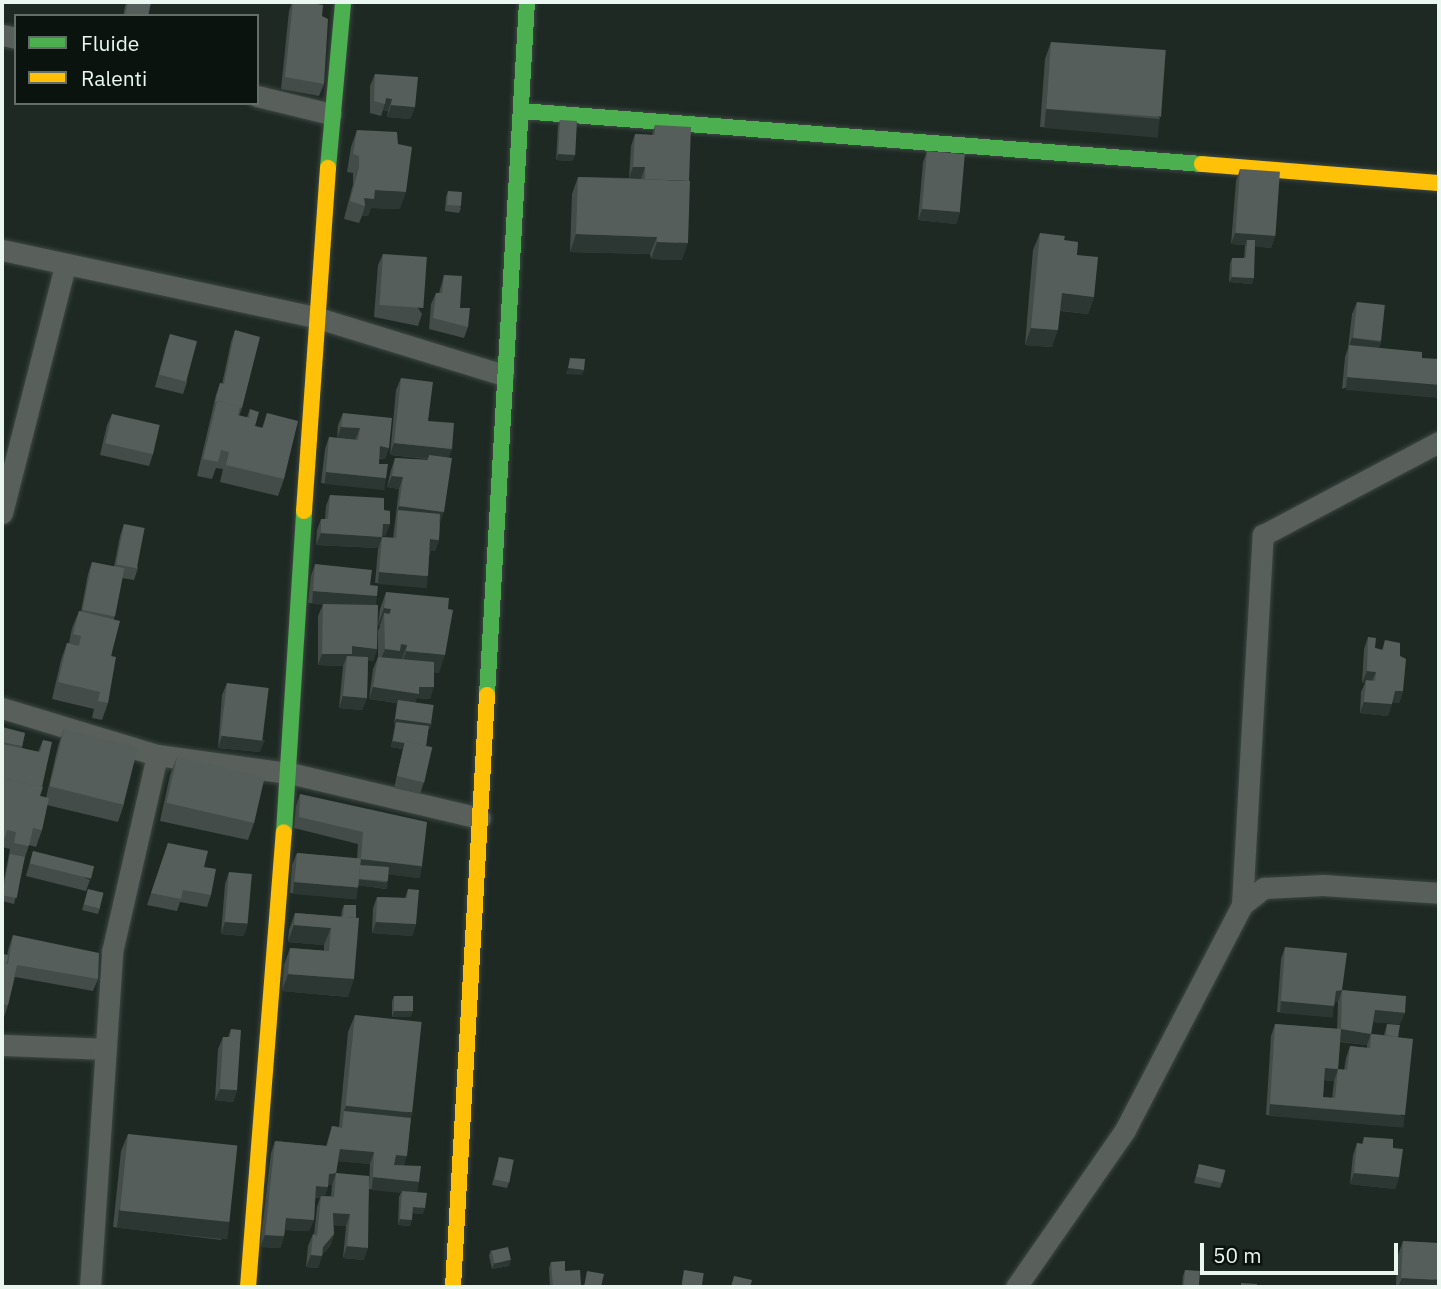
<!DOCTYPE html>
<html>
<head>
<meta charset="utf-8">
<style>
	body { margin:0 }
	#map { position:relative; width:1441px; height:1289px; overflow:hidden; background:#1e2924; font-family:"IBM Plex Sans",sans-serif }
	div>[style] { position:absolute }
	[style*='--x'] { left:calc(var(--x)*1px); top:calc(var(--y)*1px); width:calc(var(--w)*1px); rotate:calc(var(--a)*1deg) }
	.roads { filter:drop-shadow(0 0 2px #3e4742) drop-shadow(0 0 2px #3e4742) }
	.street>* { height:21px; margin:-10.5px; padding:0 10.5px; transform-origin:10.5px; border-radius:10.5px; background:#59605c }
	.fast>* { height:16px; margin:-8px; padding:0 8px; transform-origin:8px; border-radius:8px; background:#4caf50 }
	.slow>* { height:16px; margin:-8px; padding:0 8px; transform-origin:8px; border-radius:8px; background:#ffc107 }
	.wall>* { inset:0; background:#434c48 }
	.shaded-wall>* { inset:0; background:#2c3632; transform-origin:0 0 }
	.building>* { inset:0; background:#555e5a; transform-origin:0 0 }
	span { translate:-50% -50%; white-space:nowrap; text-align:center; line-height:1.15; -webkit-text-stroke:5px #0b130f; paint-order:stroke }
	.frame { position:absolute; inset:0; border:4px solid #eaf6f0; pointer-events:none }
	.legend { position:absolute; left:14px; top:14px; width:245px; height:91px; box-sizing:border-box; background:#0b130f; border:2px solid #646e69; margin:0; padding:9px 12px; list-style:none; font-size:21px; color:#eaf6f0 }
	.legend li { display:flex; align-items:center; gap:14px; height:35px }
	.legend b { width:35px; border:2px solid #646e69 }
	.scale { position:absolute; left:1200px; top:1243px; width:198px; height:32px; box-sizing:border-box; border:4px solid #eaf6f0; border-top:0; padding-left:9px; font-size:21px; line-height:24px; white-space:nowrap; color:#eaf6f0; -webkit-text-stroke:5px #0b130f; paint-order:stroke }
</style>
</head>
<body>
<div id="map">
	<div class="roads">
		<div class="street">
			<div style="--x:2;--y:35;--w:14;--a:12"></div>
			<div style="--x:257;--y:96;--w:76;--a:13.7"></div>
			<div style="--x:2;--y:250;--w:320;--a:12.1"></div>
			<div style="--x:315;--y:317;--w:197;--a:17.1"></div>
			<div style="--x:2;--y:513;--w:256;--a:-75.7"></div>
			<div style="--x:2;--y:708;--w:162;--a:16.9"></div>
			<div style="--x:157;--y:755;--w:133;--a:7.8"></div>
			<div style="--x:289;--y:773;--w:196;--a:13.3"></div>
			<div style="--x:1242;--y:905;--w:371;--a:-86.8"></div>
			<div style="--x:1263;--y:535;--w:199;--a:-27.9"></div>
			<div style="--x:2;--y:1045;--w:102;--a:2.2"></div>
			<div style="--x:90;--y:1287;--w:336;--a:-86.2"></div>
			<div style="--x:112;--y:952;--w:202;--a:-77.1"></div>
			<div style="--x:1016;--y:1287;--w:191;--a:-55.2"></div>
			<div style="--x:1125;--y:1130;--w:254;--a:-62.5"></div>
			<div style="--x:1242;--y:905;--w:28;--a:-38"></div>
			<div style="--x:1264;--y:888;--w:59;--a:-2.9"></div>
			<div style="--x:1323;--y:885;--w:116;--a:3.9"></div>
		</div>
		<div class="fast">
			<div style="--x:521;--y:111;--w:683;--a:4.45"></div>
			<div style="--x:328;--y:168;--w:167;--a:-84.8"></div>
			<div style="--x:487;--y:695;--w:694;--a:-86.7"></div>
			<div style="--x:284;--y:832;--w:322;--a:-86.4"></div>
		</div>
		<div class="slow">
			<div style="--x:1202;--y:164;--w:238;--a:4.6"></div>
			<div style="--x:304;--y:511;--w:344;--a:-86"></div>
			<div style="--x:248;--y:1287;--w:456;--a:-85.5"></div>
			<div style="--x:453;--y:1287;--w:593;--a:-86.71"></div>
		</div>
	</div>
	<div class="wall">
		<div style="clip-path:polygon(126px 2px,151px 2px,148px 16px,123px 16px)"></div>
		<div style="clip-path:polygon(292px 2px,306px 2px,322px 16px,324px 84px,319px 96px,281px 89px,289px 11px)"></div>
		<div style="clip-path:polygon(1051px 42px,1160px 118px,1154px 135px,1040px 127px,1045px 59px)"></div>
		<div style="clip-path:polygon(375px 74px,415px 107px,410px 119px,387px 117px,388px 111px,383px 110px,381px 116px,370px 113px,370px 86px)"></div>
		<div style="clip-path:polygon(560px 120px,575px 155px,572px 161px,556px 160px,558px 126px)"></div>
		<div style="clip-path:polygon(655px 125px,682px 260px,651px 259px,650px 254px,570px 252px,572px 194px,578px 177px,629px 178px,631px 146px,635px 134px,652px 135px)"></div>
		<div style="clip-path:polygon(357px 130px,400px 209px,371px 208px,368px 216px,362px 216px,359px 223px,344px 219px,353px 184px,353px 173px,347px 172px,351px 147px)"></div>
		<div style="clip-path:polygon(927px 151px,960px 212px,956px 224px,918px 220px,923px 162px)"></div>
		<div style="clip-path:polygon(1240px 169px,1275px 236px,1271px 248px,1255px 246px,1252px 284px,1229px 282px,1230px 264px,1232px 258px,1244px 258px,1245px 245px,1231px 244px,1236px 181px)"></div>
		<div style="clip-path:polygon(448px 191px,461px 208px,459px 213px,445px 211px,446px 197px)"></div>
		<div style="clip-path:polygon(1040px 233px,1077px 255px,1094px 297px,1088px 314px,1060px 311px,1052px 347px,1025px 345px,1033px 250px)"></div>
		<div style="clip-path:polygon(383px 254px,422px 314px,418px 326px,374px 317px,378px 265px)"></div>
		<div style="clip-path:polygon(444px 275px,468px 327px,464px 338px,429px 329px,431px 304px,436px 293px,439px 293px)"></div>
		<div style="clip-path:polygon(1357px 302px,1381px 342px,1379px 348px,1422px 358px,1342px 389px,1345px 357px,1348px 348px,1352px 314px)"></div>
		<div style="clip-path:polygon(235px 330px,242px 408px,239px 416px,247px 417px,250px 409px,255px 426px,262px 428px,267px 413px,284px 479px,278px 496px,220px 482px,223px 469px,216px 468px,212px 479px,197px 476px,216px 395px,220px 383px,222px 384px,231px 342px)"></div>
		<div style="clip-path:polygon(170px 334px,187px 382px,183px 394px,155px 387px,166px 346px)"></div>
		<div style="clip-path:polygon(401px 378px,428px 421px,452px 449px,448px 458px,440px 523px,439px 540px,435px 551px,430px 551px,424px 587px,375px 583px,378px 549px,382px 537px,393px 538px,399px 489px,387px 487px,391px 470px,395px 458px,427px 460px,427px 459px,390px 455px,396px 390px)"></div>
		<div style="clip-path:polygon(343px 413px,389px 448px,385px 459px,379px 459px,379px 464px,386px 478px,382px 489px,321px 483px,325px 449px,329px 437px,337px 438px,338px 425px)"></div>
		<div style="clip-path:polygon(112px 414px,153px 454px,149px 466px,100px 455px,107px 425px)"></div>
		<div style="clip-path:polygon(330px 495px,384px 510px,390px 524px,385px 536px,382px 536px,378px 548px,316px 545px,317px 530px,321px 519px,325px 519px,326px 506px)"></div>
		<div style="clip-path:polygon(124px 524px,138px 568px,134px 580px,122px 578px,114px 619px,108px 703px,102px 720px,92px 718px,94px 709px,52px 699px,61px 660px,67px 643px,69px 643px,72px 628px,79px 611px,81px 611px,88px 574px,92px 562px,114px 567px,120px 536px)"></div>
		<div style="clip-path:polygon(315px 564px,370px 585px,374px 605px,377px 649px,373px 661px,368px 660px,367px 698px,362px 710px,339px 708px,343px 666px,318px 665px,318px 616px,323px 604px,331px 605px,308px 603px,311px 576px)"></div>
		<div style="clip-path:polygon(386px 592px,439px 673px,434px 672px,430px 699px,417px 698px,415px 702px,430px 729px,428px 729px,426px 746px,424px 782px,420px 794px,394px 788px,403px 749px,391px 747px,395px 725px,394px 724px,397px 703px,369px 699px,373px 669px,378px 657px,378px 631px,380px 626px,378px 625px,380px 609px)"></div>
		<div style="clip-path:polygon(1368px 637px,1375px 648px,1382px 650px,1385px 640px,1400px 656px,1403px 691px,1399px 703px,1392px 702px,1388px 716px,1360px 713px,1361px 692px,1365px 683px,1362px 683px,1364px 649px)"></div>
		<div style="clip-path:polygon(227px 683px,260px 752px,218px 748px,222px 695px)"></div>
		<div style="clip-path:polygon(2px 727px,25px 733px,22px 748px,38px 752px,43px 740px,40px 796px,46px 798px,58px 746px,64px 729px,124px 804px,118px 822px,47px 805px,42px 830px,36px 847px,29px 845px,25px 857px,14px 904px,2px 901px,2px 890px,10px 849px,2px 847px)"></div>
		<div style="clip-path:polygon(177px 757px,254px 823px,248px 840px,160px 821px,170px 775px)"></div>
		<div style="clip-path:polygon(300px 794px,422px 866px,418px 878px,388px 874px,386px 889px,358px 885px,354px 899px,290px 893px,292px 865px,297px 853px,357px 859px,358px 844px,294px 828px,296px 806px)"></div>
		<div style="clip-path:polygon(168px 843px,204px 867px,211px 895px,207px 907px,180px 902px,177px 911px,147px 905px)"></div>
		<div style="clip-path:polygon(33px 851px,90px 880px,86px 891px,26px 876px)"></div>
		<div style="clip-path:polygon(229px 872px,244px 936px,221px 934px,225px 884px)"></div>
		<div style="clip-path:polygon(88px 889px,100px 908px,98px 914px,82px 910px)"></div>
		<div style="clip-path:polygon(408px 889px,416px 924px,412px 936px,372px 933px,373px 908px,377px 897px,405px 898px)"></div>
		<div style="clip-path:polygon(344px 905px,348px 997px,282px 991px,284px 965px,290px 948px,324px 951px,324px 945px,288px 942px,289px 930px,295px 913px,341px 917px,342px 910px)"></div>
		<div style="clip-path:polygon(13px 935px,98px 979px,93px 991px,15px 977px,8px 1005px,4px 1017px,2px 1016px,2px 954px,7px 955px,9px 947px)"></div>
		<div style="clip-path:polygon(evenodd,1285px 947px,1342px 990px,1400px 1024px,1373px 1022px,1371px 1034px,1384px 1035px,1387px 1024px,1398px 1037px,1401px 1127px,1266px 1115px,1271px 1036px,1275px 1024px,1337px 1029px,1338px 1002px,1335px 1002px,1330px 1017px,1277px 1012px,1281px 959px,1285px 947px,1340px 1042px,1367px 1045px,1367px 1048px,1350px 1046px,1346px 1058px,1344px 1070px,1338px 1069px,1340px 1042px,1285px 947px,1324px 1080px,1334px 1081px,1332px 1098px,1323px 1097px,1324px 1080px)"></div>
		<div style="clip-path:polygon(1439px 958px,1439px 991px,1438px 991px)"></div>
		<div style="clip-path:polygon(394px 996px,413px 1011px,410px 1017px,392px 1017px,392px 1001px)"></div>
		<div style="clip-path:polygon(evenodd,355px 1015px,411px 1118px,404px 1166px,416px 1192px,423px 1214px,412px 1213px,410px 1226px,398px 1225px,399px 1197px,401px 1192px,369px 1189px,364px 1260px,343px 1258px,346px 1226px,333px 1225px,334px 1234px,330px 1246px,322px 1255px,318px 1268px,306px 1267px,308px 1246px,313px 1234px,314px 1235px,317px 1207px,320px 1198px,315px 1198px,314px 1220px,309px 1231px,285px 1230px,284px 1236px,280px 1248px,260px 1247px,271px 1153px,275px 1141px,326px 1146px,332px 1126px,339px 1127px,348px 1032px,355px 1015px,338px 1161px,370px 1164px,369px 1184px,336px 1173px,338px 1161px,355px 1015px,328px 1185px,332px 1185px,331px 1196px,325px 1196px,328px 1185px)"></div>
		<div style="clip-path:polygon(231px 1029px,237px 1090px,233px 1102px,215px 1100px,218px 1049px,223px 1037px,228px 1037px)"></div>
		<div style="clip-path:polygon(128px 1134px,222px 1240px,113px 1227px,121px 1151px)"></div>
		<div style="clip-path:polygon(1364px 1137px,1393px 1148px,1399px 1177px,1395px 1189px,1350px 1184px,1353px 1155px,1357px 1143px,1362px 1144px)"></div>
		<div style="clip-path:polygon(499px 1157px,509px 1182px,507px 1188px,492px 1185px)"></div>
		<div style="clip-path:polygon(1199px 1164px,1222px 1183px,1220px 1188px,1194px 1183px)"></div>
		<div style="clip-path:polygon(1403px 1241px,1439px 1287px,1396px 1287px,1397px 1258px)"></div>
		<div style="clip-path:polygon(491px 1250px,509px 1266px,492px 1269px,489px 1256px)"></div>
		<div style="clip-path:polygon(551px 1262px,565px 1271px,581px 1285px,580px 1287px,550px 1287px,549px 1268px)"></div>
		<div style="clip-path:polygon(1185px 1270px,1198px 1287px,1182px 1287px,1183px 1276px)"></div>
	</div>
	<div class="shaded-wall">
		<div style="clip-path:polygon(386px 98px,392px 99px,388px 111px,383px 110px)"></div>
		<div style="clip-path:polygon(391px 105px,415px 107px,410px 119px,387px 117px)"></div>
		<div style="left:1046px;top:109px;width:114px;height:19px;rotate:5deg"></div>
		<div style="clip-path:polygon(558px 154px,575px 155px,572px 161px,556px 160px)"></div>
		<div style="clip-path:polygon(633px 167px,645px 167px,641px 179px,629px 178px)"></div>
		<div style="clip-path:polygon(375px 190px,406px 192px,400px 209px,371px 208px,368px 216px,362px 216px,365px 206px,364px 198px)"></div>
		<div style="clip-path:polygon(922px 209px,960px 212px,956px 224px,918px 220px)"></div>
		<div style="clip-path:polygon(1235px 233px,1275px 236px,1271px 248px,1246px 246px,1247px 240px,1245px 245px,1231px 244px)"></div>
		<div style="clip-path:polygon(576px 234px,657px 237px,650px 254px,570px 252px)"></div>
		<div style="clip-path:polygon(657px 242px,688px 243px,682px 260px,651px 259px)"></div>
		<div style="clip-path:polygon(1232px 277px,1254px 278px,1252px 284px,1229px 282px)"></div>
		<div style="clip-path:polygon(1062px 293px,1094px 297px,1088px 314px,1056px 310px)"></div>
		<div style="clip-path:polygon(1031px 328px,1058px 330px,1052px 347px,1025px 345px)"></div>
		<div style="clip-path:polygon(1352px 338px,1381px 342px,1377px 353px,1349px 346px)"></div>
		<div style="clip-path:polygon(568px 368px,584px 370px,582px 375px,566px 374px)"></div>
		<div style="left:1347px;top:377px;width:92px;height:13px;rotate:5deg"></div>
		<div style="clip-path:polygon(341px 427px,360px 428px,355px 440px,337px 438px)"></div>
		<div style="clip-path:polygon(394px 443px,452px 449px,447px 460px,390px 455px)"></div>
		<div style="clip-path:polygon(380px 446px,389px 448px,385px 459px,376px 458px)"></div>
		<div style="left:326px;top:472px;width:60px;height:12px;rotate:6deg"></div>
		<div style="clip-path:polygon(392px 476px,403px 477px,399px 489px,387px 487px)"></div>
		<div style="clip-path:polygon(399px 506px,444px 512px,440px 523px,398px 518px,398px 510px,395px 518px)"></div>
		<div style="clip-path:polygon(383px 524px,390px 524px,385px 536px,379px 536px)"></div>
		<div style="clip-path:polygon(321px 533px,382px 537px,378px 548px,316px 545px)"></div>
		<div style="clip-path:polygon(430px 539px,439px 540px,435px 551px,426px 551px)"></div>
		<div style="left:379px;top:572px;width:49px;height:12px;rotate:5deg"></div>
		<div style="left:313px;top:591px;width:64px;height:13px;rotate:4deg"></div>
		<div style="clip-path:polygon(384px 608px,391px 609px,385px 626px,384px 613px,380px 626px,378px 625px)"></div>
		<div style="clip-path:polygon(401px 644px,407px 645px,401px 662px,378px 666px,385px 649px)"></div>
		<div style="clip-path:polygon(352px 646px,377px 649px,373px 661px,350px 658px,347px 656px,343px 666px,318px 665px,322px 654px)"></div>
		<div style="clip-path:polygon(406px 651px,445px 655px,439px 673px,400px 669px)"></div>
		<div style="clip-path:polygon(1367px 671px,1376px 672px,1371px 683px,1366px 680px,1365px 683px,1362px 683px)"></div>
		<div style="clip-path:polygon(373px 687px,434px 687px,430px 699px,417px 698px,414px 705px,369px 699px)"></div>
		<div style="clip-path:polygon(1395px 691px,1403px 691px,1399px 703px,1391px 702px)"></div>
		<div style="clip-path:polygon(343px 696px,367px 698px,362px 710px,339px 708px)"></div>
		<div style="clip-path:polygon(1364px 702px,1392px 704px,1388px 716px,1360px 713px)"></div>
		<div style="clip-path:polygon(396px 719px,432px 723px,430px 729px,394px 724px)"></div>
		<div style="clip-path:polygon(222px 736px,265px 740px,260px 752px,218px 748px)"></div>
		<div style="clip-path:polygon(393px 741px,405px 743px,403px 749px,391px 747px)"></div>
		<div style="left:361px;top:859px;width:61px;height:12px;rotate:7deg"></div>
		<div style="left:357px;top:879px;width:31px;height:6px;rotate:7deg"></div>
		<div style="left:294px;top:882px;width:64px;height:12px;rotate:5deg"></div>
		<div style="clip-path:polygon(225px 922px,248px 924px,244px 936px,221px 934px)"></div>
		<div style="clip-path:polygon(376px 922px,416px 924px,412px 936px,372px 933px)"></div>
		<div style="clip-path:polygon(294px 925px,331px 928px,324px 945px,288px 942px)"></div>
		<div style="clip-path:polygon(288px 974px,354px 979px,348px 997px,282px 991px)"></div>
		<div style="clip-path:polygon(1342px 990px,1338px 1002px,1331px 1002px,1336px 991px)"></div>
		<div style="left:1281px;top:1001px;width:53px;height:12px;rotate:5deg"></div>
		<div style="clip-path:polygon(1375px 1010px,1405px 1013px,1400px 1024px,1371px 1022px)"></div>
		<div style="clip-path:polygon(394px 1011px,413px 1011px,410px 1017px,392px 1017px)"></div>
		<div style="clip-path:polygon(1341px 1029px,1371px 1034px,1367px 1045px,1337px 1041px)"></div>
		<div style="clip-path:polygon(1325px 1068px,1338px 1069px,1334px 1081px,1321px 1080px)"></div>
		<div style="clip-path:polygon(220px 1089px,237px 1090px,233px 1102px,215px 1100px)"></div>
		<div style="left:1270px;top:1104px;width:135px;height:12px;rotate:5deg"></div>
		<div style="clip-path:polygon(346px 1106px,413px 1113px,407px 1130px,344px 1111px)"></div>
		<div style="clip-path:polygon(340px 1149px,374px 1152px,370px 1164px,335px 1161px)"></div>
		<div style="clip-path:polygon(396px 1155px,407px 1156px,403px 1167px,391px 1166px)"></div>
		<div style="clip-path:polygon(336px 1173px,332px 1185px,325px 1186px,329px 1174px)"></div>
		<div style="clip-path:polygon(1354px 1173px,1399px 1177px,1395px 1189px,1350px 1184px)"></div>
		<div style="left:373px;top:1177px;width:46px;height:13px;rotate:6deg"></div>
		<div style="clip-path:polygon(316px 1186px,328px 1187px,324px 1199px,321px 1196px,320px 1198px,312px 1197px)"></div>
		<div style="clip-path:polygon(413px 1207px,425px 1208px,423px 1214px,411px 1213px)"></div>
		<div style="left:119px;top:1210px;width:111px;height:18px;rotate:6deg"></div>
		<div style="clip-path:polygon(333px 1213px,350px 1214px,346px 1226px,328px 1225px)"></div>
		<div style="clip-path:polygon(286px 1218px,314px 1220px,309px 1231px,282px 1230px)"></div>
		<div style="clip-path:polygon(400px 1219px,412px 1220px,410px 1226px,398px 1225px)"></div>
		<div style="clip-path:polygon(334px 1234px,330px 1246px,321px 1256px,322px 1256px,318px 1268px,306px 1267px,311px 1255px,323px 1247px)"></div>
		<div style="clip-path:polygon(265px 1235px,284px 1236px,280px 1248px,260px 1247px)"></div>
		<div style="clip-path:polygon(347px 1246px,368px 1248px,364px 1260px,343px 1258px)"></div>
		<div style="clip-path:polygon(511px 1260px,509px 1266px,492px 1269px,494px 1263px)"></div>
		<div style="clip-path:polygon(1402px 1278px,1439px 1280px,1439px 1287px,1398px 1287px)"></div>
	</div>
	<div class="building">
		<div style="clip-path:polygon(128px 2px,151px 2px,148px 16px,125px 16px)"></div>
		<div style="clip-path:polygon(293px 2px,306px 2px,323px 5px,322px 16px,328px 19px,324px 84px,285px 77px)"></div>
		<div style="left:1051px;top:42px;width:115px;height:67px;rotate:4deg"></div>
		<div style="clip-path:polygon(375px 74px,418px 77px,415px 107px,391px 105px,392px 99px,386px 98px,385px 104px,374px 101px)"></div>
		<div style="left:560px;top:120px;width:17px;height:34px;rotate:3deg"></div>
		<div style="clip-path:polygon(655px 125px,691px 127px,689px 181px,645px 179px,645px 167px,633px 167px,635px 134px,655px 135px)"></div>
		<div style="clip-path:polygon(357px 130px,397px 132px,398px 144px,412px 147px,406px 192px,375px 190px,374px 199px,364px 198px,365px 206px,350px 201px,359px 167px,359px 156px,353px 154px)"></div>
		<div style="left:927px;top:151px;width:38px;height:58px;rotate:5deg"></div>
		<div style="left:1240px;top:169px;width:40px;height:64px;rotate:4deg"></div>
		<div style="clip-path:polygon(578px 177px,690px 181px,688px 243px,657px 242px,657px 237px,576px 234px)"></div>
		<div style="left:448px;top:191px;width:14px;height:14px;rotate:4deg"></div>
		<div style="clip-path:polygon(1040px 233px,1065px 236px,1064px 240px,1078px 242px,1077px 255px,1098px 257px,1094px 297px,1062px 293px,1058px 330px,1031px 328px)"></div>
		<div style="clip-path:polygon(1247px 240px,1255px 240px,1254px 278px,1232px 277px,1232px 258px,1246px 258px)"></div>
		<div style="left:383px;top:254px;width:44px;height:51px;rotate:4deg"></div>
		<div style="clip-path:polygon(444px 275px,462px 276px,460px 308px,470px 308px,468px 327px,433px 318px,436px 293px,442px 293px)"></div>
		<div style="left:1357px;top:302px;width:28px;height:36px;rotate:6deg"></div>
		<div style="clip-path:polygon(235px 330px,260px 337px,242px 408px,217px 401px,216px 402px,215px 402px,220px 383px,224px 384px)"></div>
		<div style="left:170px;top:334px;width:28px;height:42px;rotate:15deg"></div>
		<div style="clip-path:polygon(1349px 345px,1422px 352px,1422px 358px,1439px 359px,1439px 385px,1347px 377px)"></div>
		<div style="clip-path:polygon(570px 358px,585px 359px,584px 370px,568px 368px)"></div>
		<div style="clip-path:polygon(401px 378px,433px 382px,428px 421px,454px 423px,452px 449px,394px 443px)"></div>
		<div style="clip-path:polygon(217px 401px,240px 407px,238px 415px,249px 418px,250px 409px,259px 412px,255px 426px,263px 428px,267px 413px,298px 421px,284px 479px,226px 465px,229px 452px,221px 450px,218px 462px,203px 459px)"></div>
		<div style="clip-path:polygon(343px 413px,392px 418px,389px 448px,380px 446px,379px 464px,388px 464px,386px 478px,326px 472px,329px 437px,358px 440px,360px 428px,341px 427px)"></div>
		<div style="left:112px;top:414px;width:49px;height:30px;rotate:13deg"></div>
		<div style="clip-path:polygon(429px 455px,452px 458px,444px 512px,399px 506px,403px 477px,392px 476px,395px 458px,428px 460px)"></div>
		<div style="clip-path:polygon(330px 495px,384px 498px,384px 510px,390px 511px,390px 524px,383px 524px,382px 537px,321px 533px,321px 519px,328px 519px)"></div>
		<div style="clip-path:polygon(398px 510px,440px 514px,439px 540px,430px 539px,428px 576px,379px 572px,382px 537px,396px 538px)"></div>
		<div style="left:124px;top:524px;width:21px;height:41px;rotate:11deg"></div>
		<div style="left:92px;top:562px;width:33px;height:49px;rotate:11deg"></div>
		<div style="clip-path:polygon(315px 564px,372px 570px,370px 585px,378px 586px,377px 596px,313px 591px)"></div>
		<div style="clip-path:polygon(386px 592px,449px 598px,448px 609px,453px 610px,445px 655px,406px 651px,407px 645px,401px 644px,400px 651px,385px 649px,384px 613px,390px 614px,391px 609px,384px 608px)"></div>
		<div style="clip-path:polygon(323px 604px,378px 605px,377px 649px,352px 646px,352px 654px,322px 654px)"></div>
		<div style="clip-path:polygon(79px 611px,120px 621px,111px 656px,116px 657px,108px 703px,98px 701px,100px 692px,58px 682px,67px 643px,79px 646px,81px 636px,73px 634px)"></div>
		<div style="clip-path:polygon(1368px 637px,1376px 638px,1375px 648px,1383px 650px,1385px 640px,1400px 643px,1400px 656px,1406px 659px,1403px 691px,1395px 691px,1392px 704px,1364px 702px,1366px 680px,1375px 681px,1376px 672px,1367px 671px)"></div>
		<div style="clip-path:polygon(347px 656px,368px 657px,367px 698px,343px 696px)"></div>
		<div style="clip-path:polygon(378px 657px,434px 662px,434px 687px,419px 687px,419px 694px,373px 687px)"></div>
		<div style="left:227px;top:683px;width:42px;height:53px;rotate:7deg"></div>
		<div style="left:398px;top:700px;width:36px;height:19px;rotate:8deg"></div>
		<div style="clip-path:polygon(396px 722px,429px 726px,426px 746px,405px 741px,405px 743px,393px 741px)"></div>
		<div style="clip-path:polygon(2px 727px,25px 733px,22px 746px,2px 742px)"></div>
		<div style="left:64px;top:729px;width:76px;height:59px;rotate:14deg"></div>
		<div style="clip-path:polygon(43px 740px,52px 742px,42px 787px,2px 778px,2px 744px,40px 752px)"></div>
		<div style="left:405px;top:741px;width:28px;height:36px;rotate:13deg"></div>
		<div style="left:177px;top:757px;width:90px;height:47px;rotate:13deg"></div>
		<div style="clip-path:polygon(2px 778px,43px 787px,40px 796px,49px 798px,42px 830px,33px 828px,29px 846px,14px 843px,16px 832px,7px 830px,5px 838px,2px 837px)"></div>
		<div style="clip-path:polygon(300px 794px,427px 822px,422px 866px,361px 859px,363px 832px,299px 817px)"></div>
		<div style="clip-path:polygon(168px 843px,208px 851px,204px 867px,216px 869px,211px 895px,183px 890px,181px 899px,151px 893px)"></div>
		<div style="left:33px;top:851px;width:63px;height:13px;rotate:14deg"></div>
		<div style="left:297px;top:853px;width:64px;height:29px;rotate:5deg"></div>
		<div style="left:10px;top:854px;width:15px;height:42px;rotate:11deg"></div>
		<div style="left:360px;top:865px;width:29px;height:14px;rotate:4deg"></div>
		<div style="left:229px;top:872px;width:23px;height:50px;rotate:5deg"></div>
		<div style="left:88px;top:889px;width:16px;height:16px;rotate:14deg"></div>
		<div style="clip-path:polygon(408px 889px,419px 890px,416px 924px,376px 922px,377px 897px,407px 898px)"></div>
		<div style="clip-path:polygon(344px 905px,356px 905px,356px 918px,343px 917px)"></div>
		<div style="clip-path:polygon(295px 913px,359px 918px,354px 979px,288px 974px,290px 948px,329px 951px,331px 928px,294px 925px)"></div>
		<div style="clip-path:polygon(13px 935px,99px 953px,98px 979px,17px 965px,8px 1005px,2px 1004px,2px 962px,8px 964px)"></div>
		<div style="clip-path:polygon(1285px 947px,1347px 953px,1342px 990px,1336px 991px,1334px 1006px,1281px 1001px)"></div>
		<div style="clip-path:polygon(2px 954px,8px 955px,7px 963px,2px 962px)"></div>
		<div style="clip-path:polygon(evenodd,1342px 990px,1406px 996px,1405px 1013px,1375px 1010px,1371px 1034px,1413px 1039px,1405px 1115px,1270px 1104px,1275px 1024px,1341px 1029px,1342px 990px,1341px 1029px,1371px 1034px,1370px 1048px,1350px 1046px,1347px 1070px,1338px 1069px,1341px 1029px,1342px 990px,1325px 1068px,1338px 1069px,1335px 1098px,1323px 1097px,1325px 1068px)"></div>
		<div style="left:394px;top:996px;width:19px;height:15px"></div>
		<div style="left:355px;top:1015px;width:67px;height:91px;rotate:6deg"></div>
		<div style="clip-path:polygon(1387px 1024px,1400px 1025px,1398px 1037px,1386px 1035px)"></div>
		<div style="clip-path:polygon(231px 1029px,241px 1030px,237px 1090px,220px 1089px,223px 1037px,230px 1037px)"></div>
		<div style="clip-path:polygon(344px 1111px,411px 1118px,407px 1156px,396px 1155px,394px 1165px,421px 1166px,419px 1182px,373px 1177px,374px 1152px,340px 1149px,336px 1173px,329px 1174px,328px 1187px,316px 1186px,314px 1220px,286px 1218px,284px 1236px,265px 1235px,275px 1141px,327px 1146px,332px 1126px,342px 1128px)"></div>
		<div style="left:128px;top:1134px;width:110px;height:77px;rotate:6deg"></div>
		<div style="clip-path:polygon(1364px 1137px,1393px 1139px,1393px 1148px,1403px 1149px,1399px 1177px,1354px 1173px,1357px 1143px,1363px 1144px)"></div>
		<div style="left:499px;top:1157px;width:15px;height:23px;rotate:11deg"></div>
		<div style="left:1199px;top:1164px;width:27px;height:13px;rotate:13deg"></div>
		<div style="clip-path:polygon(336px 1173px,369px 1176px,368px 1248px,347px 1246px,350px 1214px,333px 1213px,334px 1234px,323px 1247px,322px 1256px,311px 1255px,313px 1234px,317px 1236px,321px 1196px,334px 1197px)"></div>
		<div style="clip-path:polygon(402px 1191px,427px 1193px,425px 1208px,413px 1207px,412px 1220px,400px 1219px)"></div>
		<div style="left:1403px;top:1241px;width:36px;height:37px;rotate:3deg"></div>
		<div style="left:508px;top:1247px;width:13px;height:17px;rotate:77deg"></div>
		<div style="clip-path:polygon(565px 1261px,565px 1271px,580px 1270px,581px 1285px,570px 1287px,553px 1287px,551px 1262px)"></div>
		<div style="left:684px;top:1270px;width:20px;height:16px;rotate:9deg"></div>
		<div style="left:1185px;top:1270px;width:15px;height:15px;rotate:4deg"></div>
		<div style="clip-path:polygon(587px 1271px,604px 1274px,601px 1287px,584px 1287px)"></div>
		<div style="clip-path:polygon(734px 1276px,752px 1280px,750px 1287px,731px 1287px)"></div>
		<div style="clip-path:polygon(1241px 1283px,1257px 1284px,1257px 1287px,1241px 1287px)"></div>
	</div>
	<div class="frame"></div>
	<ul class="legend">
	<li><b style="height:9px;background:#4caf50"></b>Fluide</li>
	<li><b style="height:9px;background:#ffc107"></b>Ralenti</li>
	</ul>
	<div class="scale">50 m</div>
</div>
</body>
</html>
